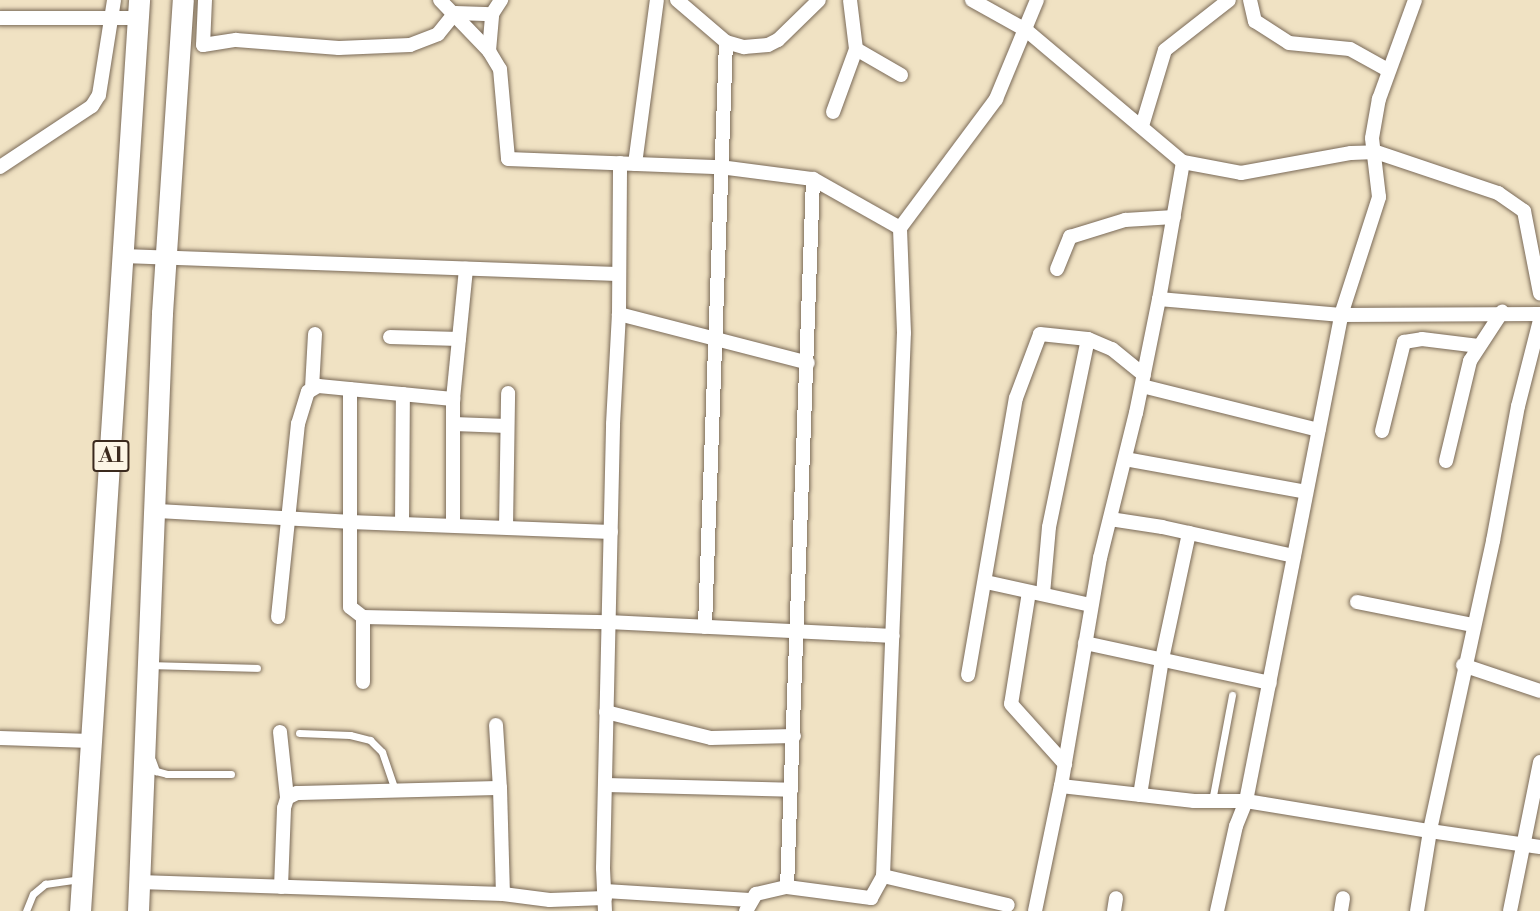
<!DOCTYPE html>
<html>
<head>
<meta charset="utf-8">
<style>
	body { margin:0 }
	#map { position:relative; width:1540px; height:911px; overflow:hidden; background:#f0e2c3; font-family:"Libre Bodoni",serif }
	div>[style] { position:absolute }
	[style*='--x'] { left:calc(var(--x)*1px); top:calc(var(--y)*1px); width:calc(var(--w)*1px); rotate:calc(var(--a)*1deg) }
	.roads { filter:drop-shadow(0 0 2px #7a6a58) drop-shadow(0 0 2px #7a6a58) }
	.service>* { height:7px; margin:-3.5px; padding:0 3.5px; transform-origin:3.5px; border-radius:3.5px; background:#fff }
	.minor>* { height:14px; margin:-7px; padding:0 7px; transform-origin:7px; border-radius:7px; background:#fff }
	.primary>* { height:21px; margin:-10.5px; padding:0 10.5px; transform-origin:10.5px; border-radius:10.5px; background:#fff }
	span { translate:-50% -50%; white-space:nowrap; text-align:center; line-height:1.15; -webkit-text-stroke:4.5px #fcf5e5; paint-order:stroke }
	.shield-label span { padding:2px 4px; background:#fcf5e5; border:2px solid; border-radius:4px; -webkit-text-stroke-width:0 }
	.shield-label { font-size:21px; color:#3b2a1e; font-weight:700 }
</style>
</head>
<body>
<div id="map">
	<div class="roads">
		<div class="service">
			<div style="--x:151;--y:665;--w:106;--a:1.6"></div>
			<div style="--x:299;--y:733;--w:51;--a:2.2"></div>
			<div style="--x:350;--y:735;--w:21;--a:14"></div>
			<div style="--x:370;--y:740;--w:17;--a:45"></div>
			<div style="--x:382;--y:752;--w:40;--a:71.1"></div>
			<div style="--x:152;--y:760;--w:12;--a:70"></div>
			<div style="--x:156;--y:771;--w:11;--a:15"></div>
			<div style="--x:167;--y:774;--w:64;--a:0"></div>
			<div style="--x:1212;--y:801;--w:108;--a:-79.3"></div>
			<div style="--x:26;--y:911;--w:18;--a:-68"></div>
			<div style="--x:33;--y:894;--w:16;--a:-40"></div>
			<div style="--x:45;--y:884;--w:35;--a:-8"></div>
		</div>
		<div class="minor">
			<div style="--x:205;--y:0;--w:45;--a:92.5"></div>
			<div style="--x:203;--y:45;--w:33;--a:-9"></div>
			<div style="--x:236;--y:40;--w:103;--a:4.4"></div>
			<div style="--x:339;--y:48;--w:71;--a:-2.4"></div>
			<div style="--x:410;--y:45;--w:30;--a:-21"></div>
			<div style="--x:438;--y:34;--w:27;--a:-51"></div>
			<div style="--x:455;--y:13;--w:37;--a:2"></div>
			<div style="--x:440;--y:0;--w:71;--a:46.1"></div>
			<div style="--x:489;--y:51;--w:21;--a:59"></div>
			<div style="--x:500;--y:69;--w:90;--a:84.9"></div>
			<div style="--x:508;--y:159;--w:212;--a:2.2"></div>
			<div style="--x:720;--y:167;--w:94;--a:7.4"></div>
			<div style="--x:813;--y:179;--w:708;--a:92.1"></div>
			<div style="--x:677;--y:0;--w:65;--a:40.6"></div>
			<div style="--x:726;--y:42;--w:585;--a:92.06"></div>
			<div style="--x:972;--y:0;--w:62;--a:29.1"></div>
			<div style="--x:1026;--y:30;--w:205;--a:40.1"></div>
			<div style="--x:1183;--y:162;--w:139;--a:99.9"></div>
			<div style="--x:1159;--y:299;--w:183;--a:5"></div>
			<div style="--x:1341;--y:315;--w:199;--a:-0.3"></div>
			<div style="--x:1250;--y:0;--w:22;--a:77"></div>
			<div style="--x:1255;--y:21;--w:40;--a:32.9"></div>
			<div style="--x:1289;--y:43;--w:61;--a:5.6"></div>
			<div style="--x:1350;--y:49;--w:43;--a:28.9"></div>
			<div style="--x:0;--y:18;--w:138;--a:0"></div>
			<div style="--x:726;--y:42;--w:19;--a:16"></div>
			<div style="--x:744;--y:47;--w:24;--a:-5"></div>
			<div style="--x:768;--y:45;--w:11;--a:-27"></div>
			<div style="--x:778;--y:40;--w:57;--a:-44.3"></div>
			<div style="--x:856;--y:49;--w:52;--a:30"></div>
			<div style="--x:489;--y:51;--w:37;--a:-85"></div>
			<div style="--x:492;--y:14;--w:17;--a:-57"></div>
			<div style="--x:833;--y:112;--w:67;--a:-69.9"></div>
			<div style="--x:856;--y:49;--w:49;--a:-97"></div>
			<div style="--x:1142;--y:126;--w:79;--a:-73.2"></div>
			<div style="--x:1165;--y:50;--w:81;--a:-38"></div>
			<div style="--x:1183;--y:162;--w:59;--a:10.7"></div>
			<div style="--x:1241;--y:173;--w:112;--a:-10.3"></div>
			<div style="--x:1351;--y:153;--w:25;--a:-2"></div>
			<div style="--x:1376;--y:152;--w:129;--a:18.6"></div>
			<div style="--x:1498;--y:193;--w:32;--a:35"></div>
			<div style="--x:1524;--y:211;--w:84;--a:79"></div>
			<div style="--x:635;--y:164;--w:165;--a:-82.4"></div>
			<div style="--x:0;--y:167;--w:110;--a:-33.5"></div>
			<div style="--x:92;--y:106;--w:13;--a:-58"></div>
			<div style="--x:99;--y:95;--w:96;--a:-81"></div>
			<div style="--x:900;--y:228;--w:161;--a:-53.3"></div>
			<div style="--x:996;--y:99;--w:107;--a:-67.5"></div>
			<div style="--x:123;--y:256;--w:494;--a:2.1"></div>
			<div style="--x:1057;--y:269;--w:35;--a:-68"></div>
			<div style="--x:1070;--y:237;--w:58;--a:-17.2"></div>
			<div style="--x:1125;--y:220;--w:49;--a:-3.5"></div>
			<div style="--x:619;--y:314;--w:195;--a:14.5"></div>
			<div style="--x:1540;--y:320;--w:89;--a:104.3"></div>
			<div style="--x:1518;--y:406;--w:137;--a:100.5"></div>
			<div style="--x:1493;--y:541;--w:297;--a:102.3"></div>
			<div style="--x:1430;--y:831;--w:111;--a:8.3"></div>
			<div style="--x:390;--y:337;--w:69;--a:1.7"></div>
			<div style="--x:1142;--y:386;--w:182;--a:14"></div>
			<div style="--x:312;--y:388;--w:54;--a:-86.8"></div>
			<div style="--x:454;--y:424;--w:53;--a:2.2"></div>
			<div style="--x:1382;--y:431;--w:92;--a:-76.1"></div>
			<div style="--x:1404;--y:342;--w:18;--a:-9"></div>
			<div style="--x:1422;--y:339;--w:57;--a:7"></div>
			<div style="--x:1125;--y:459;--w:184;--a:10.3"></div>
			<div style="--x:1446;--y:461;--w:103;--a:-76.5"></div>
			<div style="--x:1470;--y:361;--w:59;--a:-56.9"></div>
			<div style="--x:156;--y:511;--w:194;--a:3.2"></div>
			<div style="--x:350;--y:522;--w:133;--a:-90"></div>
			<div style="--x:1110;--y:519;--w:53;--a:8.7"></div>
			<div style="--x:1162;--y:527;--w:135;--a:12.4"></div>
			<div style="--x:402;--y:524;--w:130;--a:-89.6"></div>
			<div style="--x:453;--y:525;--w:126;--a:-90"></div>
			<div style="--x:453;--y:399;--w:131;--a:-84.3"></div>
			<div style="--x:506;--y:527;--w:134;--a:-89.1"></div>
			<div style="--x:611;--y:532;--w:261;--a:-177.8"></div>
			<div style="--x:350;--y:522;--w:85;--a:90"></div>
			<div style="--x:350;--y:607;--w:16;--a:38"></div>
			<div style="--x:363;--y:617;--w:245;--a:1.2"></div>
			<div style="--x:608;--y:622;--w:285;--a:2.8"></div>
			<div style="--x:986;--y:582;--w:107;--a:12.4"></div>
			<div style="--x:1029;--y:592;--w:113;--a:99.1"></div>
			<div style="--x:1011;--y:704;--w:81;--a:48"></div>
			<div style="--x:1043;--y:594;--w:67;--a:-84.9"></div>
			<div style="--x:1049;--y:527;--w:192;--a:-78.3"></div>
			<div style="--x:1357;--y:602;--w:118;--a:11.2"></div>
			<div style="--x:278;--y:617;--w:194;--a:-84.1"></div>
			<div style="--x:298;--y:424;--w:34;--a:-73"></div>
			<div style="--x:308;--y:392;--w:12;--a:-31"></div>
			<div style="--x:318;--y:386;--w:136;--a:5.5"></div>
			<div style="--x:1085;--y:643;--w:189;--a:12.2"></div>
			<div style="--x:1463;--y:665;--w:81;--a:18.7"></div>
			<div style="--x:968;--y:675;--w:281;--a:-80.2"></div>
			<div style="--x:1016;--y:398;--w:68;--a:-69.4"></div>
			<div style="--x:1040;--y:334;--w:48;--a:5.9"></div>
			<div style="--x:1088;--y:339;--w:26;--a:23"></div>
			<div style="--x:1112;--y:349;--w:41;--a:39.1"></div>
			<div style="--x:363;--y:682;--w:65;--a:-90"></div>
			<div style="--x:606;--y:712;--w:108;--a:13.9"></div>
			<div style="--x:711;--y:738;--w:83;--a:-1.4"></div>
			<div style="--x:496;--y:725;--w:63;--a:86.4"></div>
			<div style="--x:280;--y:732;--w:66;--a:83.9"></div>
			<div style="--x:0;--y:738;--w:91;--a:1.9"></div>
			<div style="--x:606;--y:785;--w:185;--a:1.5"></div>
			<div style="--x:1061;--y:786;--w:134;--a:6.4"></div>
			<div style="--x:1194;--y:801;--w:52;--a:0"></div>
			<div style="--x:1246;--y:801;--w:186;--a:9.3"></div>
			<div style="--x:1430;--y:831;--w:81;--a:99.2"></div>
			<div style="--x:1140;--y:795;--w:138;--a:-80.8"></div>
			<div style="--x:1162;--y:659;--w:129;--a:-77.9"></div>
			<div style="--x:883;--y:876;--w:128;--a:13.1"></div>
			<div style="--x:139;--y:882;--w:364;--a:1.9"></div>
			<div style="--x:503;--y:894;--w:47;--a:7.3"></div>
			<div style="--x:550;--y:900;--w:55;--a:-2.1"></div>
			<div style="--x:281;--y:887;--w:79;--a:-87.8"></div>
			<div style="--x:284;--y:808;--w:10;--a:-73"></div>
			<div style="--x:287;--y:798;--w:11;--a:-27"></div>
			<div style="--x:297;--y:793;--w:203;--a:-1.4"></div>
			<div style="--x:500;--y:788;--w:106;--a:88.4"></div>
			<div style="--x:605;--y:891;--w:145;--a:3.6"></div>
			<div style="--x:605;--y:911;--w:43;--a:-92.7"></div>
			<div style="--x:603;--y:868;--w:444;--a:-88.7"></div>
			<div style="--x:613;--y:424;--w:110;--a:-86.9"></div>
			<div style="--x:619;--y:314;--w:151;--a:-89.6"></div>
			<div style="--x:746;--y:911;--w:20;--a:-60"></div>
			<div style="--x:756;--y:894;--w:32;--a:-13"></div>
			<div style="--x:787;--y:887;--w:85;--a:7.5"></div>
			<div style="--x:871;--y:898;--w:25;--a:-61"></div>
			<div style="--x:883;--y:876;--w:543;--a:-87.79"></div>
			<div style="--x:904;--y:333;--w:105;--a:-92.2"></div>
			<div style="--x:900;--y:228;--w:100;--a:-150.6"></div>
			<div style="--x:1035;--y:911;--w:128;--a:-78.3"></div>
			<div style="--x:1061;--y:786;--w:231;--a:-80.3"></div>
			<div style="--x:1100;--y:558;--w:149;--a:-76.1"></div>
			<div style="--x:1136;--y:413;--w:116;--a:-78.6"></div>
			<div style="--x:1114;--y:911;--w:13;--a:-81"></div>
			<div style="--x:1217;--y:911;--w:87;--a:-77.4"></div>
			<div style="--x:1236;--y:826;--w:27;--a:-68"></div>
			<div style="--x:1246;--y:801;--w:495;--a:-78.9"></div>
			<div style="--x:1341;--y:315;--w:124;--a:-72.1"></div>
			<div style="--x:1379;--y:197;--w:59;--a:-96.8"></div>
			<div style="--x:1372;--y:138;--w:40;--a:-80"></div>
			<div style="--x:1379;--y:99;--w:105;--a:-70"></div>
			<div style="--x:1341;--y:911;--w:13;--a:-81"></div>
			<div style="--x:1510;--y:911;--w:152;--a:-78.6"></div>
		</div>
		<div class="primary">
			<div style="--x:80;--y:911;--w:913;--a:-86.29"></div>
			<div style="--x:138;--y:911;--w:598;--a:-87.7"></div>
			<div style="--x:162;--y:313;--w:314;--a:-86.2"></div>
		</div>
	</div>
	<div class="shield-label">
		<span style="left:111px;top:456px">A1</span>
	</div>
</div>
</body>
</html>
